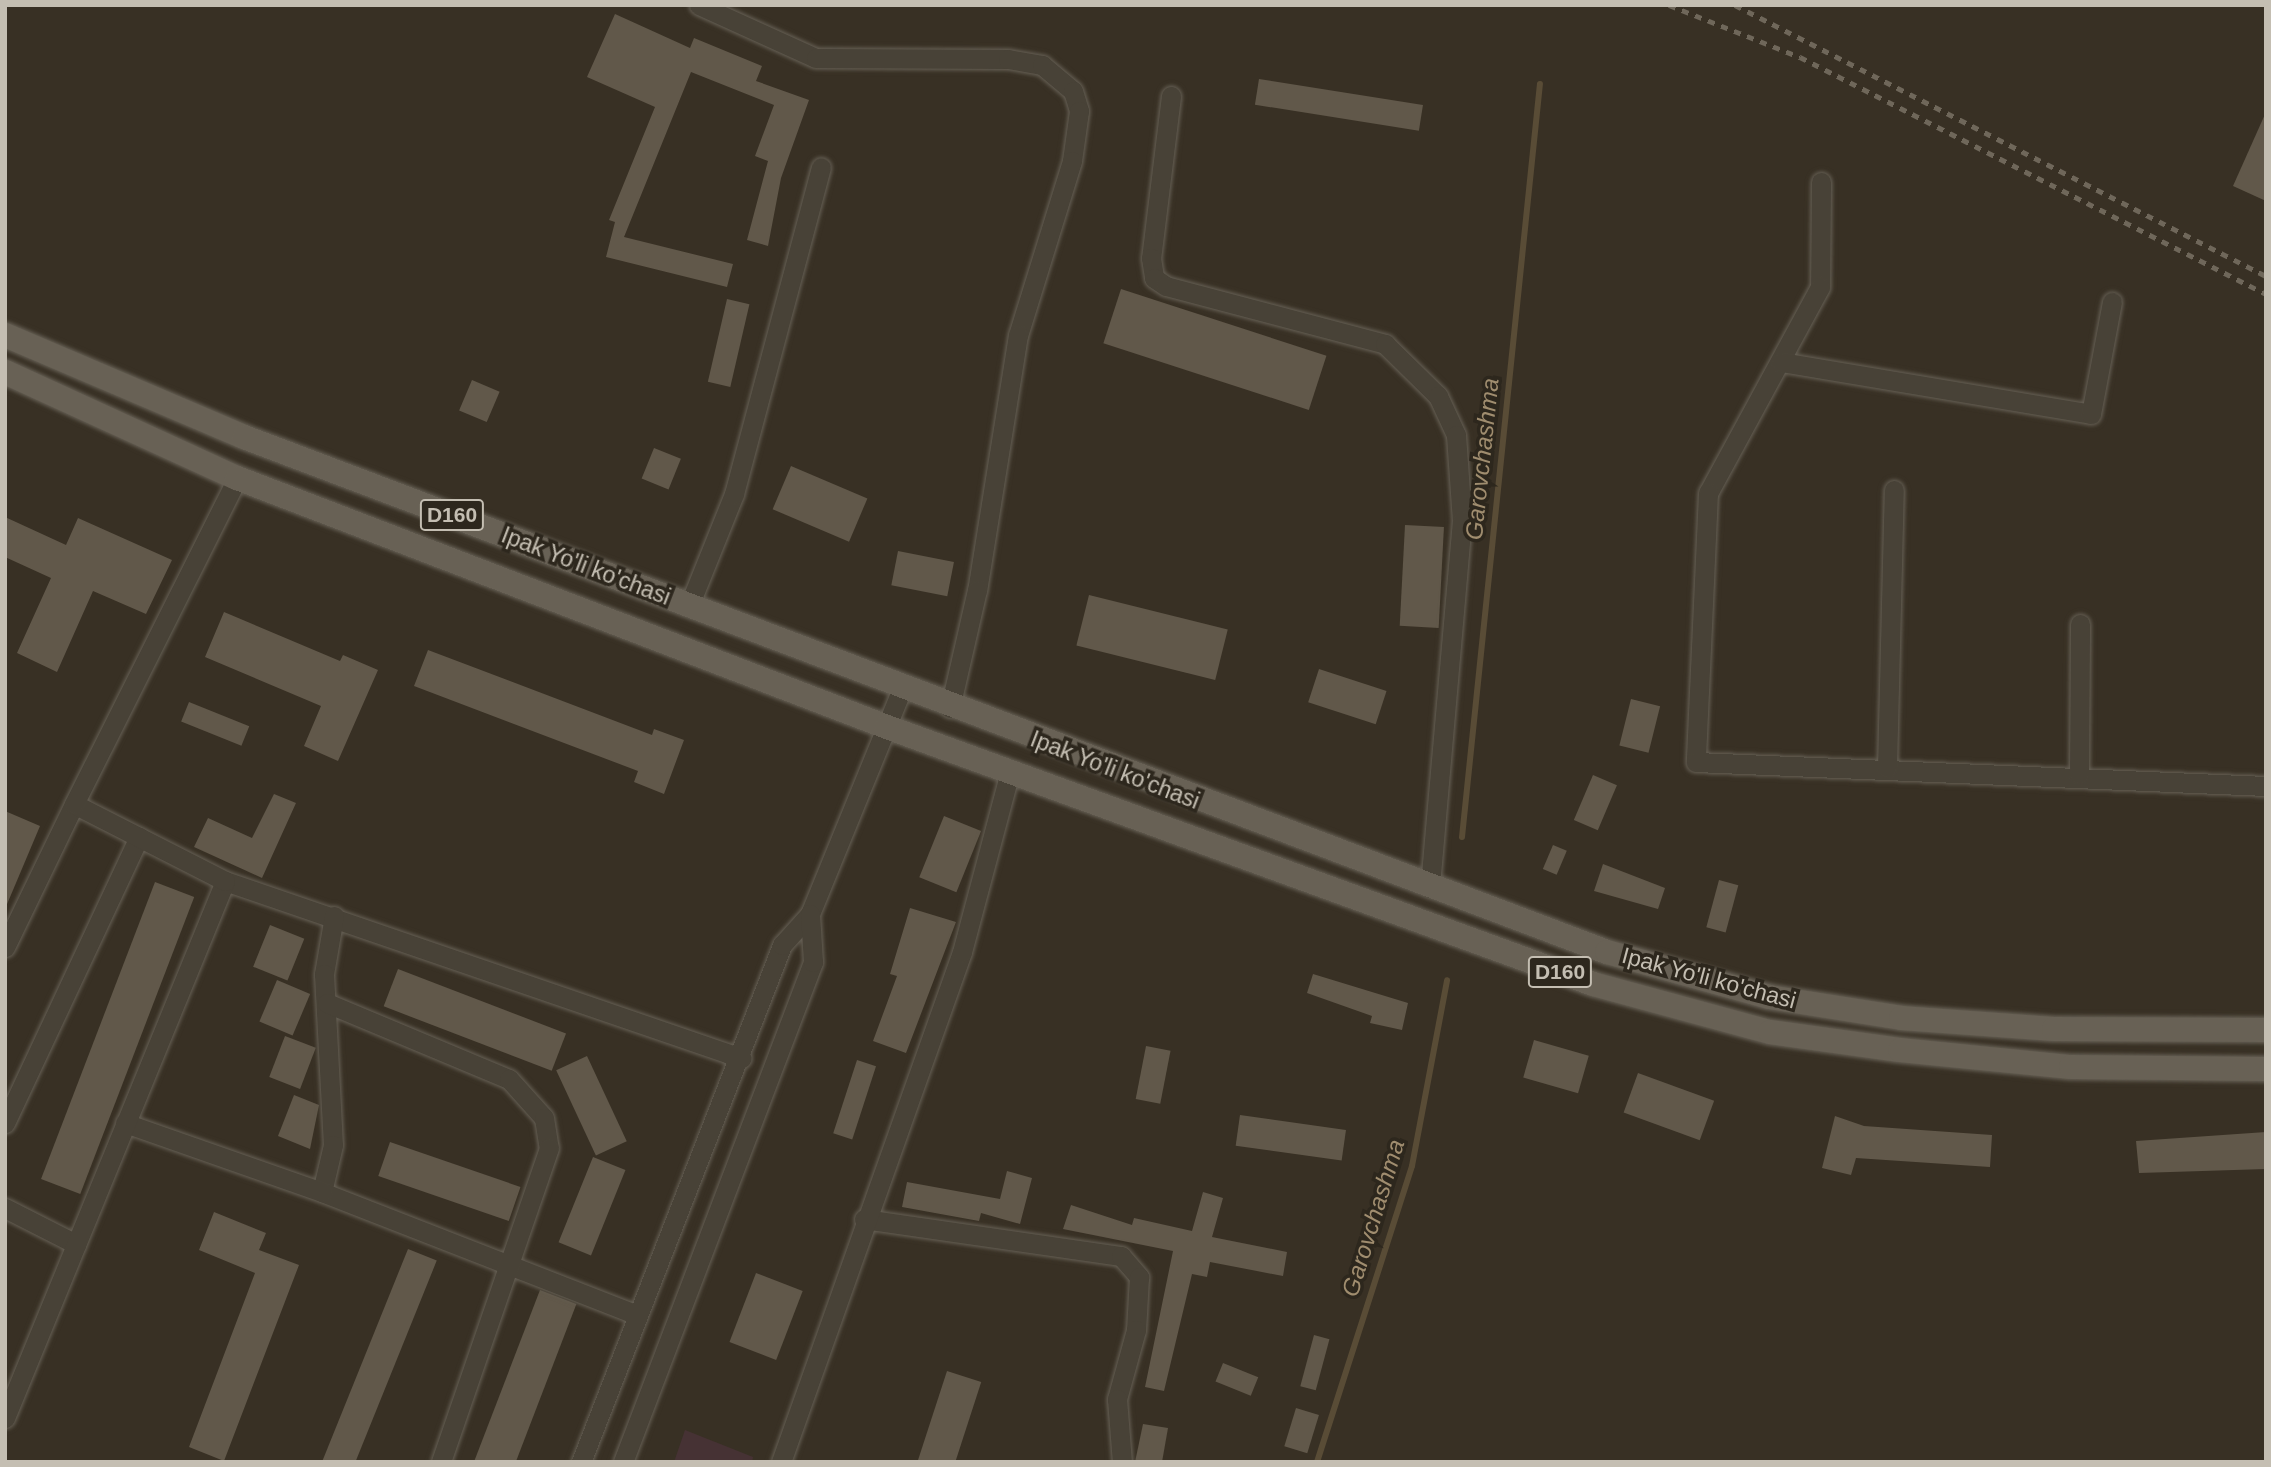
<!DOCTYPE html>
<html>
<head>
<meta charset="utf-8">
<style>
	body { margin:0 }
	#map { position:relative; width:2271px; height:1467px; overflow:hidden; background:#383024; font-family:Arial,sans-serif }
	div>[style] { position:absolute }
	[style*='--x'] { left:calc(var(--x)*1px); top:calc(var(--y)*1px); width:calc(var(--w)*1px); rotate:calc(var(--a)*1deg) }
	.green>* { inset:0; background:#463234 }
	.stream>* { height:6px; margin:-3px; padding:0 3px; transform-origin:3px; border-radius:3px; background:#594c36 }
	.building>* { inset:0; background:#61584a; transform-origin:0 0 }
	.roads { filter:drop-shadow(0 0 2px #666055) drop-shadow(0 0 2px #666055) }
	.minor>* { height:19px; margin:-9.5px; padding:0 9.5px; transform-origin:9.5px; border-radius:9.5px; background:#484237 }
	.major>* { height:24px; margin:-12px; padding:0 12px; transform-origin:12px; border-radius:12px; background:#686155 }
	.rail>* { height:5px; margin-top:-2.5px; transform-origin:0; background:repeating-linear-gradient(90deg,#6f675a 0 7px,transparent 0 14px) }
	span { translate:-50% -50%; white-space:nowrap; text-align:center; line-height:1.15; -webkit-text-stroke:7px #2d271d; paint-order:stroke }
	.shield-label span { padding:2px 5px; background:#2d271d; border:2px solid; border-radius:5px; -webkit-text-stroke-width:0 }
	.shield-label { font-size:21px; color:#c4beb2; font-weight:700 }
	.street-label { font-size:23px; color:#c4beb2 }
	.water-label { font-size:24px; color:#a08d6f; font-style:italic }
	.frame { position:absolute; inset:0; border:7px solid #c4beb2; pointer-events:none }
</style>
</head>
<body>
<div id="map">
	<div class="green">
		<div style="clip-path:polygon(685px 1430px,753px 1457px,752px 1462px,674px 1462px)"></div>
	</div>
	<div class="stream">
		<div style="--x:1462;--y:837;--w:757;--a:-84.09"></div>
		<div style="--x:1317;--y:1462;--w:311;--a:-72.2"></div>
		<div style="--x:1412;--y:1166;--w:189;--a:-79.3"></div>
	</div>
	<div class="building">
		<div style="clip-path:polygon(615px 14px,690px 48px,694px 38px,762px 66px,756px 81px,809px 100px,781px 178px,768px 246px,747px 240px,768px 161px,755px 156px,774px 105px,691px 72px,624px 237px,733px 264px,727px 287px,606px 257px,615px 222px,609px 220px,655px 107px,587px 77px)"></div>
		<div style="left:1259px;top:79px;width:166px;height:26px;rotate:9deg"></div>
		<div style="clip-path:polygon(2266px 112px,2266px 201px,2233px 186px)"></div>
		<div style="left:1121px;top:289px;width:216px;height:57px;rotate:18deg"></div>
		<div style="left:727px;top:299px;width:23px;height:85px;rotate:13deg"></div>
		<div style="left:472px;top:380px;width:30px;height:33px;rotate:23deg"></div>
		<div style="left:654px;top:448px;width:29px;height:33px;rotate:22deg"></div>
		<div style="left:791px;top:466px;width:83px;height:47px;rotate:23deg"></div>
		<div style="clip-path:polygon(5px 517px,66px 545px,78px 518px,172px 560px,146px 614px,93px 591px,57px 672px,17px 653px,51px 578px,5px 557px)"></div>
		<div style="left:1405px;top:525px;width:39px;height:101px;rotate:3deg"></div>
		<div style="left:898px;top:551px;width:57px;height:35px;rotate:11deg"></div>
		<div style="left:1089px;top:595px;width:143px;height:52px;rotate:14deg"></div>
		<div style="clip-path:polygon(224px 612px,340px 661px,343px 655px,378px 670px,338px 761px,304px 746px,321px 706px,205px 657px)"></div>
		<div style="clip-path:polygon(428px 650px,652px 735px,654px 729px,684px 740px,664px 794px,634px 782px,638px 771px,414px 686px)"></div>
		<div style="left:1319px;top:669px;width:71px;height:35px;rotate:18deg"></div>
		<div style="left:1631px;top:699px;width:30px;height:48px;rotate:14deg"></div>
		<div style="left:189px;top:702px;width:65px;height:21px;rotate:22deg"></div>
		<div style="left:1593px;top:775px;width:26px;height:49px;rotate:23deg"></div>
		<div style="clip-path:polygon(274px 794px,296px 803px,262px 878px,194px 847px,208px 818px,252px 838px)"></div>
		<div style="clip-path:polygon(5px 811px,40px 826px,5px 909px)"></div>
		<div style="left:944px;top:816px;width:40px;height:66px;rotate:22deg"></div>
		<div style="left:1553px;top:845px;width:15px;height:26px;rotate:23deg"></div>
		<div style="clip-path:polygon(1603px 864px,1665px 888px,1658px 909px,1594px 891px)"></div>
		<div style="left:1719px;top:880px;width:20px;height:49px;rotate:15deg"></div>
		<div style="left:155px;top:882px;width:42px;height:318px;rotate:21deg"></div>
		<div style="clip-path:polygon(910px 908px,956px 922px,906px 1053px,873px 1041px,897px 976px,890px 974px)"></div>
		<div style="left:270px;top:925px;width:37px;height:45px;rotate:22deg"></div>
		<div style="left:398px;top:969px;width:180px;height:40px;rotate:21deg"></div>
		<div style="clip-path:polygon(1313px 974px,1408px 1003px,1402px 1030px,1370px 1023px,1372px 1016px,1307px 993px)"></div>
		<div style="left:277px;top:980px;width:36px;height:45px;rotate:23deg"></div>
		<div style="left:285px;top:1036px;width:33px;height:44px;rotate:21deg"></div>
		<div style="left:1534px;top:1040px;width:57px;height:39px;rotate:16deg"></div>
		<div style="left:1146px;top:1046px;width:25px;height:54px;rotate:11deg"></div>
		<div style="left:587px;top:1056px;width:94px;height:34px;rotate:65deg"></div>
		<div style="left:857px;top:1060px;width:20px;height:77px;rotate:18deg"></div>
		<div style="left:1638px;top:1073px;width:81px;height:42px;rotate:20deg"></div>
		<div style="clip-path:polygon(294px 1095px,319px 1105px,310px 1149px,278px 1136px)"></div>
		<div style="left:1240px;top:1115px;width:107px;height:31px;rotate:8deg"></div>
		<div style="clip-path:polygon(1835px 1116px,1864px 1126px,1992px 1135px,1990px 1167px,1856px 1158px,1851px 1175px,1822px 1168px)"></div>
		<div style="clip-path:polygon(2266px 1132px,2266px 1169px,2139px 1173px,2136px 1141px)"></div>
		<div style="left:390px;top:1142px;width:138px;height:36px;rotate:19deg"></div>
		<div style="left:593px;top:1157px;width:35px;height:92px;rotate:22deg"></div>
		<div style="clip-path:polygon(1007px 1171px,1032px 1178px,1020px 1224px,981px 1213px,979px 1221px,902px 1207px,907px 1182px,1000px 1199px)"></div>
		<div style="clip-path:polygon(1203px 1192px,1223px 1198px,1212px 1237px,1287px 1252px,1283px 1276px,1210px 1262px,1207px 1277px,1192px 1274px,1164px 1391px,1145px 1387px,1173px 1251px,1063px 1229px,1071px 1205px,1132px 1225px,1134px 1218px,1192px 1231px)"></div>
		<div style="clip-path:polygon(214px 1212px,266px 1233px,259px 1250px,299px 1265px,224px 1461px,189px 1447px,255px 1273px,199px 1250px)"></div>
		<div style="left:408px;top:1249px;width:31px;height:228px;rotate:22deg"></div>
		<div style="left:756px;top:1273px;width:50px;height:74px;rotate:21deg"></div>
		<div style="left:540px;top:1290px;width:39px;height:183px;rotate:21deg"></div>
		<div style="left:1314px;top:1335px;width:16px;height:53px;rotate:15deg"></div>
		<div style="left:1223px;top:1363px;width:38px;height:20px;rotate:22deg"></div>
		<div style="left:947px;top:1371px;width:36px;height:96px;rotate:18deg"></div>
		<div style="left:1296px;top:1408px;width:24px;height:40px;rotate:17deg"></div>
		<div style="clip-path:polygon(1143px 1424px,1168px 1428px,1162px 1462px,1135px 1462px)"></div>
	</div>
	<div class="roads">
		<div class="minor">
			<div style="--x:699;--y:5;--w:128;--a:24.4"></div>
			<div style="--x:816;--y:58;--w:192;--a:0.3"></div>
			<div style="--x:1008;--y:59;--w:35;--a:10"></div>
			<div style="--x:1042;--y:65;--w:40;--a:40"></div>
			<div style="--x:1073;--y:91;--w:21;--a:73"></div>
			<div style="--x:1079;--y:111;--w:50;--a:98"></div>
			<div style="--x:1072;--y:161;--w:182;--a:107.2"></div>
			<div style="--x:1018;--y:335;--w:258;--a:99.1"></div>
			<div style="--x:977;--y:590;--w:121;--a:102.9"></div>
			<div style="--x:1171;--y:96;--w:163;--a:97"></div>
			<div style="--x:1151;--y:258;--w:20;--a:81"></div>
			<div style="--x:1154;--y:278;--w:14;--a:34"></div>
			<div style="--x:1166;--y:286;--w:227;--a:14.8"></div>
			<div style="--x:1385;--y:344;--w:74;--a:44.5"></div>
			<div style="--x:1438;--y:396;--w:43;--a:65.2"></div>
			<div style="--x:1456;--y:435;--w:85;--a:86"></div>
			<div style="--x:1462;--y:520;--w:369;--a:95"></div>
			<div style="--x:1821;--y:182;--w:105;--a:90.5"></div>
			<div style="--x:1820;--y:287;--w:234;--a:118.5"></div>
			<div style="--x:1708;--y:493;--w:269;--a:92.6"></div>
			<div style="--x:1696;--y:762;--w:571;--a:2.41"></div>
			<div style="--x:1781;--y:362;--w:314;--a:9.5"></div>
			<div style="--x:2091;--y:414;--w:114;--a:-79.4"></div>
			<div style="--x:689;--y:606;--w:121;--a:-68.1"></div>
			<div style="--x:734;--y:494;--w:338;--a:-75.1"></div>
			<div style="--x:1887;--y:768;--w:278;--a:-88.6"></div>
			<div style="--x:2079;--y:774;--w:150;--a:-89.6"></div>
			<div style="--x:225;--y:881;--w:546;--a:18.93"></div>
			<div style="--x:334;--y:916;--w:59;--a:99.8"></div>
			<div style="--x:324;--y:974;--w:171;--a:87"></div>
			<div style="--x:333;--y:1145;--w:48;--a:103.2"></div>
			<div style="--x:322;--y:1192;--w:339;--a:21.3"></div>
			<div style="--x:5;--y:947;--w:159;--a:-64.2"></div>
			<div style="--x:327;--y:1003;--w:197;--a:22.7"></div>
			<div style="--x:509;--y:1079;--w:52;--a:48.1"></div>
			<div style="--x:544;--y:1118;--w:30;--a:81"></div>
			<div style="--x:549;--y:1148;--w:332;--a:109"></div>
			<div style="--x:5;--y:1123;--w:316;--a:-64.9"></div>
			<div style="--x:125;--y:1123;--w:209;--a:19.3"></div>
			<div style="--x:5;--y:1208;--w:80;--a:26.9"></div>
			<div style="--x:864;--y:1219;--w:260;--a:8.2"></div>
			<div style="--x:1121;--y:1256;--w:28;--a:49"></div>
			<div style="--x:1139;--y:1277;--w:53;--a:93.2"></div>
			<div style="--x:1136;--y:1330;--w:72;--a:105.4"></div>
			<div style="--x:1117;--y:1399;--w:63;--a:85.5"></div>
			<div style="--x:5;--y:1418;--w:580;--a:-67.72"></div>
			<div style="--x:225;--y:881;--w:169;--a:-153"></div>
			<div style="--x:74;--y:804;--w:364;--a:-63.4"></div>
			<div style="--x:581;--y:1462;--w:555;--a:-68.75"></div>
			<div style="--x:782;--y:945;--w:42;--a:-47.9"></div>
			<div style="--x:810;--y:914;--w:243;--a:-67.8"></div>
			<div style="--x:623;--y:1462;--w:535;--a:-69.19"></div>
			<div style="--x:813;--y:962;--w:48;--a:-93.6"></div>
			<div style="--x:781;--y:1462;--w:541;--a:-70.46"></div>
			<div style="--x:962;--y:952;--w:187;--a:-75.1"></div>
		</div>
		<div class="major">
			<div style="--x:5;--y:335;--w:260;--a:23.1"></div>
			<div style="--x:244;--y:437;--w:1457;--a:20.7"></div>
			<div style="--x:1607;--y:952;--w:168;--a:15.5"></div>
			<div style="--x:1769;--y:997;--w:134;--a:9"></div>
			<div style="--x:1901;--y:1018;--w:153;--a:4.1"></div>
			<div style="--x:2054;--y:1029;--w:212;--a:0.3"></div>
			<div style="--x:5;--y:372;--w:255;--a:24.6"></div>
			<div style="--x:237;--y:478;--w:696;--a:20.96"></div>
			<div style="--x:887;--y:727;--w:751;--a:20"></div>
			<div style="--x:1593;--y:984;--w:183;--a:15.2"></div>
			<div style="--x:1770;--y:1032;--w:131;--a:7.9"></div>
			<div style="--x:1900;--y:1050;--w:172;--a:5.7"></div>
			<div style="--x:2071;--y:1067;--w:195;--a:0.6"></div>
		</div>
	</div>
	<div class="rail">
		<div style="--x:1669;--y:5;--w:141;--a:21.7"></div>
		<div style="--x:1800;--y:57;--w:523;--a:26.96"></div>
		<div style="--x:1735;--y:5;--w:596;--a:27.04"></div>
	</div>
	<div class="shield-label">
		<span style="left:452px;top:515px">D160</span>
		<span style="left:1560px;top:972px">D160</span>
	</div>
	<div class="street-label">
		<span style="left:586px;top:566px;rotate:21deg">Ipak Yo'li ko'chasi</span>
		<span style="left:1115px;top:770px;rotate:21deg">Ipak Yo'li ko'chasi</span>
		<span style="left:1709px;top:978px;rotate:15deg">Ipak Yo'li ko'chasi</span>
	</div>
	<div class="water-label">
		<span style="left:1482px;top:459px;rotate:-84deg">Garovchashma</span>
		<span style="left:1373px;top:1218px;rotate:-73deg">Garovchashma</span>
	</div>
	<div class="frame"></div>
</div>
</body>
</html>
